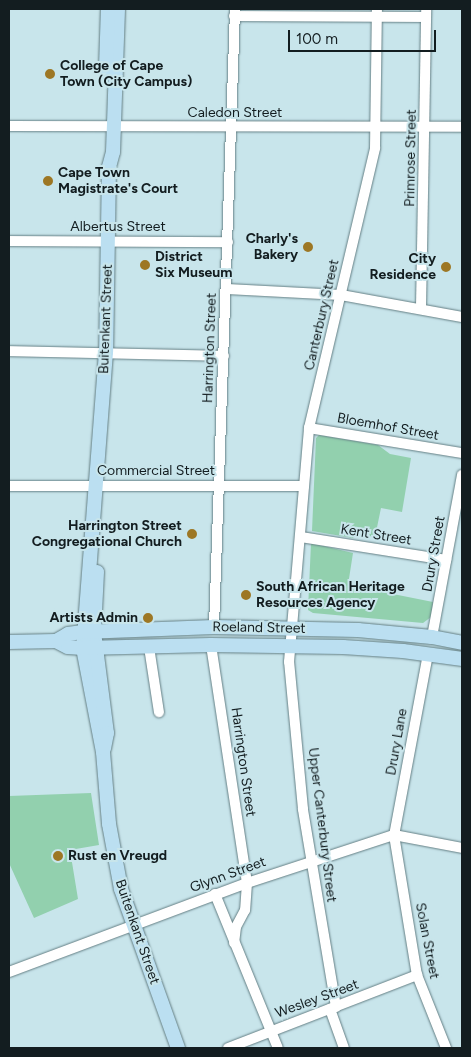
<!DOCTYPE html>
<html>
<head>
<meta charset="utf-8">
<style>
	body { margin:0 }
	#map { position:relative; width:471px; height:1057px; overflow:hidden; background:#c8e5eb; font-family:Figtree,sans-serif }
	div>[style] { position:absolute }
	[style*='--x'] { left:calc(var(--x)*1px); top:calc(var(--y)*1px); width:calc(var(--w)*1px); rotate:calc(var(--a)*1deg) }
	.green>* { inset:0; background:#92d0ae }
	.roads { filter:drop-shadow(0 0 1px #647f84) drop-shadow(0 0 1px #647f84) }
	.street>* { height:10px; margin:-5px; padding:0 5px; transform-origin:5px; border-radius:5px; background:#fff }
	.secondary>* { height:14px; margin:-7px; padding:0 7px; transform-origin:7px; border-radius:7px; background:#bbdff1 }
	.dots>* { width:14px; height:14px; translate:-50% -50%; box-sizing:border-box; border:2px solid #c8e5eb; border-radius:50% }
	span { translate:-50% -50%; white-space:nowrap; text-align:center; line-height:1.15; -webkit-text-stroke:4px #c8e5eb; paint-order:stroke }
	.poi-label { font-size:14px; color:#131d20; font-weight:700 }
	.left { translate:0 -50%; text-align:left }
	.right { translate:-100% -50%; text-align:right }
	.street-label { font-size:14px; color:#131d20 }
	.frame { position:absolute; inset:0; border:10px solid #131d20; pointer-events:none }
	.scale { position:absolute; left:288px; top:30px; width:148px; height:22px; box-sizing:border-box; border:2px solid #131d20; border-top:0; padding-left:6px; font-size:15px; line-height:18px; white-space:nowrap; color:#131d20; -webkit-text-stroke:4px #c8e5eb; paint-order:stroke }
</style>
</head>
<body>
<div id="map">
	<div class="green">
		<div style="clip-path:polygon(319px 435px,378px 445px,390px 454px,411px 458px,402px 512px,381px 508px,375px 537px,356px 534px,353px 538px,312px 531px,316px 438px)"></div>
		<div style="clip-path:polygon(311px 543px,353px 553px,348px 585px,433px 602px,431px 617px,423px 623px,313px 613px,308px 610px)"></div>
		<div style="clip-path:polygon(91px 793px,99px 845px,70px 850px,78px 899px,34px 918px,9px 863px,9px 796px)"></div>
	</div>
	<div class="roads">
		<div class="street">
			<div style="--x:234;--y:16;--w:191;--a:0.3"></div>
			<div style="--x:9;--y:126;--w:453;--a:0.1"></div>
			<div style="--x:9;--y:241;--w:219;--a:0.3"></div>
			<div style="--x:227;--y:289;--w:114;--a:3"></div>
			<div style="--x:341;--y:295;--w:123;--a:10.3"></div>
			<div style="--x:421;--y:308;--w:299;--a:-89"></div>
			<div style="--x:9;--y:351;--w:215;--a:1.3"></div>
			<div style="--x:309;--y:428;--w:155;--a:9.3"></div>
			<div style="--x:9;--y:486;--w:295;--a:0"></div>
			<div style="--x:301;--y:537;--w:147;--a:9"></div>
			<div style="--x:214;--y:627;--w:618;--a:-88.05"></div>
			<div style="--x:432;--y:637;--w:165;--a:-79.5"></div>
			<div style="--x:211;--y:645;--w:241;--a:81.4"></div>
			<div style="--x:247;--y:883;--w:27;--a:94"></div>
			<div style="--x:245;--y:910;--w:19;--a:118"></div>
			<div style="--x:236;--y:927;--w:16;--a:97"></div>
			<div style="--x:149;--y:647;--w:66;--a:81.3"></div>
			<div style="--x:428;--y:654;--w:184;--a:100.6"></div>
			<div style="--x:394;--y:835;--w:142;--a:80.7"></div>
			<div style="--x:417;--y:975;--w:79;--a:68.3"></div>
			<div style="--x:215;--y:894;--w:166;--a:67.8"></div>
			<div style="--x:9;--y:972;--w:254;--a:-20.5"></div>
			<div style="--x:247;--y:883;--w:155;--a:-18.1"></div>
			<div style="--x:394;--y:835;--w:69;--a:10.8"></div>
			<div style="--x:336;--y:1007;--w:201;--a:-99.5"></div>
			<div style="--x:303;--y:809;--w:148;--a:-95.4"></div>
			<div style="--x:289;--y:662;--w:235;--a:-85.1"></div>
			<div style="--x:309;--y:428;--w:288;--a:-76.7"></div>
			<div style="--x:375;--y:148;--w:139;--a:-89.2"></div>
			<div style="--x:330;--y:1009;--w:41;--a:70.3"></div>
			<div style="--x:228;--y:1048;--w:203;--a:-21.1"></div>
		</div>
		<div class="secondary">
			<div style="--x:118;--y:9;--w:143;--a:92"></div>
			<div style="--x:113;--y:152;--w:16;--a:105"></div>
			<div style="--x:109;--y:167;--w:185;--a:90.9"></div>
			<div style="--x:106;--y:352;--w:297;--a:94.4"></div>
			<div style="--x:83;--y:648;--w:106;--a:79.1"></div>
			<div style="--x:103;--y:752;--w:72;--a:85.2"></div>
			<div style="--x:109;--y:824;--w:66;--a:79.5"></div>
			<div style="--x:121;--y:889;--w:169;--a:70.3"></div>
			<div style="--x:106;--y:68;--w:59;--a:-88.1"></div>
			<div style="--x:97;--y:572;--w:60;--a:92.9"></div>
			<div style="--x:94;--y:632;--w:102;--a:82.7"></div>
			<div style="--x:107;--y:733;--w:16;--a:101"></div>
			<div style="--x:56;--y:641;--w:13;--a:27"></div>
			<div style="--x:68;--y:647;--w:15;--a:4"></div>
			<div style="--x:83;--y:648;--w:128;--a:-1.3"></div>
			<div style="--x:211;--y:645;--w:132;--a:0.9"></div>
			<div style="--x:343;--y:647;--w:60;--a:3.8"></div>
			<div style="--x:403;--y:651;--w:60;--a:7.7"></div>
			<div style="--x:9;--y:642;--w:47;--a:-1.2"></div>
			<div style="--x:56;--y:641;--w:14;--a:-30"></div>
			<div style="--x:68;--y:634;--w:15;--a:-8"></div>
			<div style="--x:83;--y:632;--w:131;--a:-2.2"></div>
			<div style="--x:214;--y:627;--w:144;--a:1.2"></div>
			<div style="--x:358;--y:630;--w:74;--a:5.4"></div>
			<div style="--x:432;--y:637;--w:31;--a:11"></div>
		</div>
	</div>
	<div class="dots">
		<div style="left:50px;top:74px;background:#9d7724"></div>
		<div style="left:48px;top:181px;background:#9d7724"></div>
		<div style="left:308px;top:247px;background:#9d7724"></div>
		<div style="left:145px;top:265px;background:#9d7724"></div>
		<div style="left:446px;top:267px;background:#9d7724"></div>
		<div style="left:192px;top:534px;background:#9d7724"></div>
		<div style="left:246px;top:595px;background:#9d7724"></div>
		<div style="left:148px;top:618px;background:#9d7724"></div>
		<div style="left:58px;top:856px;background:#9d7724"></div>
	</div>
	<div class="poi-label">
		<span class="left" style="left:60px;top:74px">College of Cape<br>Town (City Campus)</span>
		<span class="left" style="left:58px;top:181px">Cape Town<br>Magistrate's Court</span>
		<span class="right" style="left:298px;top:247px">Charly's<br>Bakery</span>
		<span class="left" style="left:155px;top:265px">District<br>Six Museum</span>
		<span class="right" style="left:436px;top:267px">City<br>Residence</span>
		<span class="right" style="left:182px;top:534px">Harrington Street<br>Congregational Church</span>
		<span class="left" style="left:256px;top:595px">South African Heritage<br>Resources Agency</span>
		<span class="right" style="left:138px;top:618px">Artists Admin</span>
		<span class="left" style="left:68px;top:856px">Rust en Vreugd</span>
	</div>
	<div class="street-label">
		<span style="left:235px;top:113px">Caledon Street</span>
		<span style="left:411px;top:158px;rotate:-89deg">Primrose Street</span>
		<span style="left:118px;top:227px">Albertus Street</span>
		<span style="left:322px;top:315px;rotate:-77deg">Canterbury Street</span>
		<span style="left:106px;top:319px;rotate:-88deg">Buitenkant Street</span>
		<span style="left:210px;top:348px;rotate:-88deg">Harrington Street</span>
		<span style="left:388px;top:427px;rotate:10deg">Bloemhof Street</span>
		<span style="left:156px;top:471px">Commercial Street</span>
		<span style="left:376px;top:535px;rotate:9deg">Kent Street</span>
		<span style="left:434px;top:554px;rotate:-80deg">Drury Street</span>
		<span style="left:259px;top:628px;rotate:1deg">Roeland Street</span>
		<span style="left:397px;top:742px;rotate:-80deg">Drury Lane</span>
		<span style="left:243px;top:762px;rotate:82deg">Harrington Street</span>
		<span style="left:322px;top:825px;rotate:83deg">Upper Canterbury Street</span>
		<span style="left:228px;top:875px;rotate:-20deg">Glynn Street</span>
		<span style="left:137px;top:932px;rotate:71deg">Buitenkant Street</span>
		<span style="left:427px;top:941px;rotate:79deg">Solan Street</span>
		<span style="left:317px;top:999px;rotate:-20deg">Wesley Street</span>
	</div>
	<div class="frame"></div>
	<div class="scale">100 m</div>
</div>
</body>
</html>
